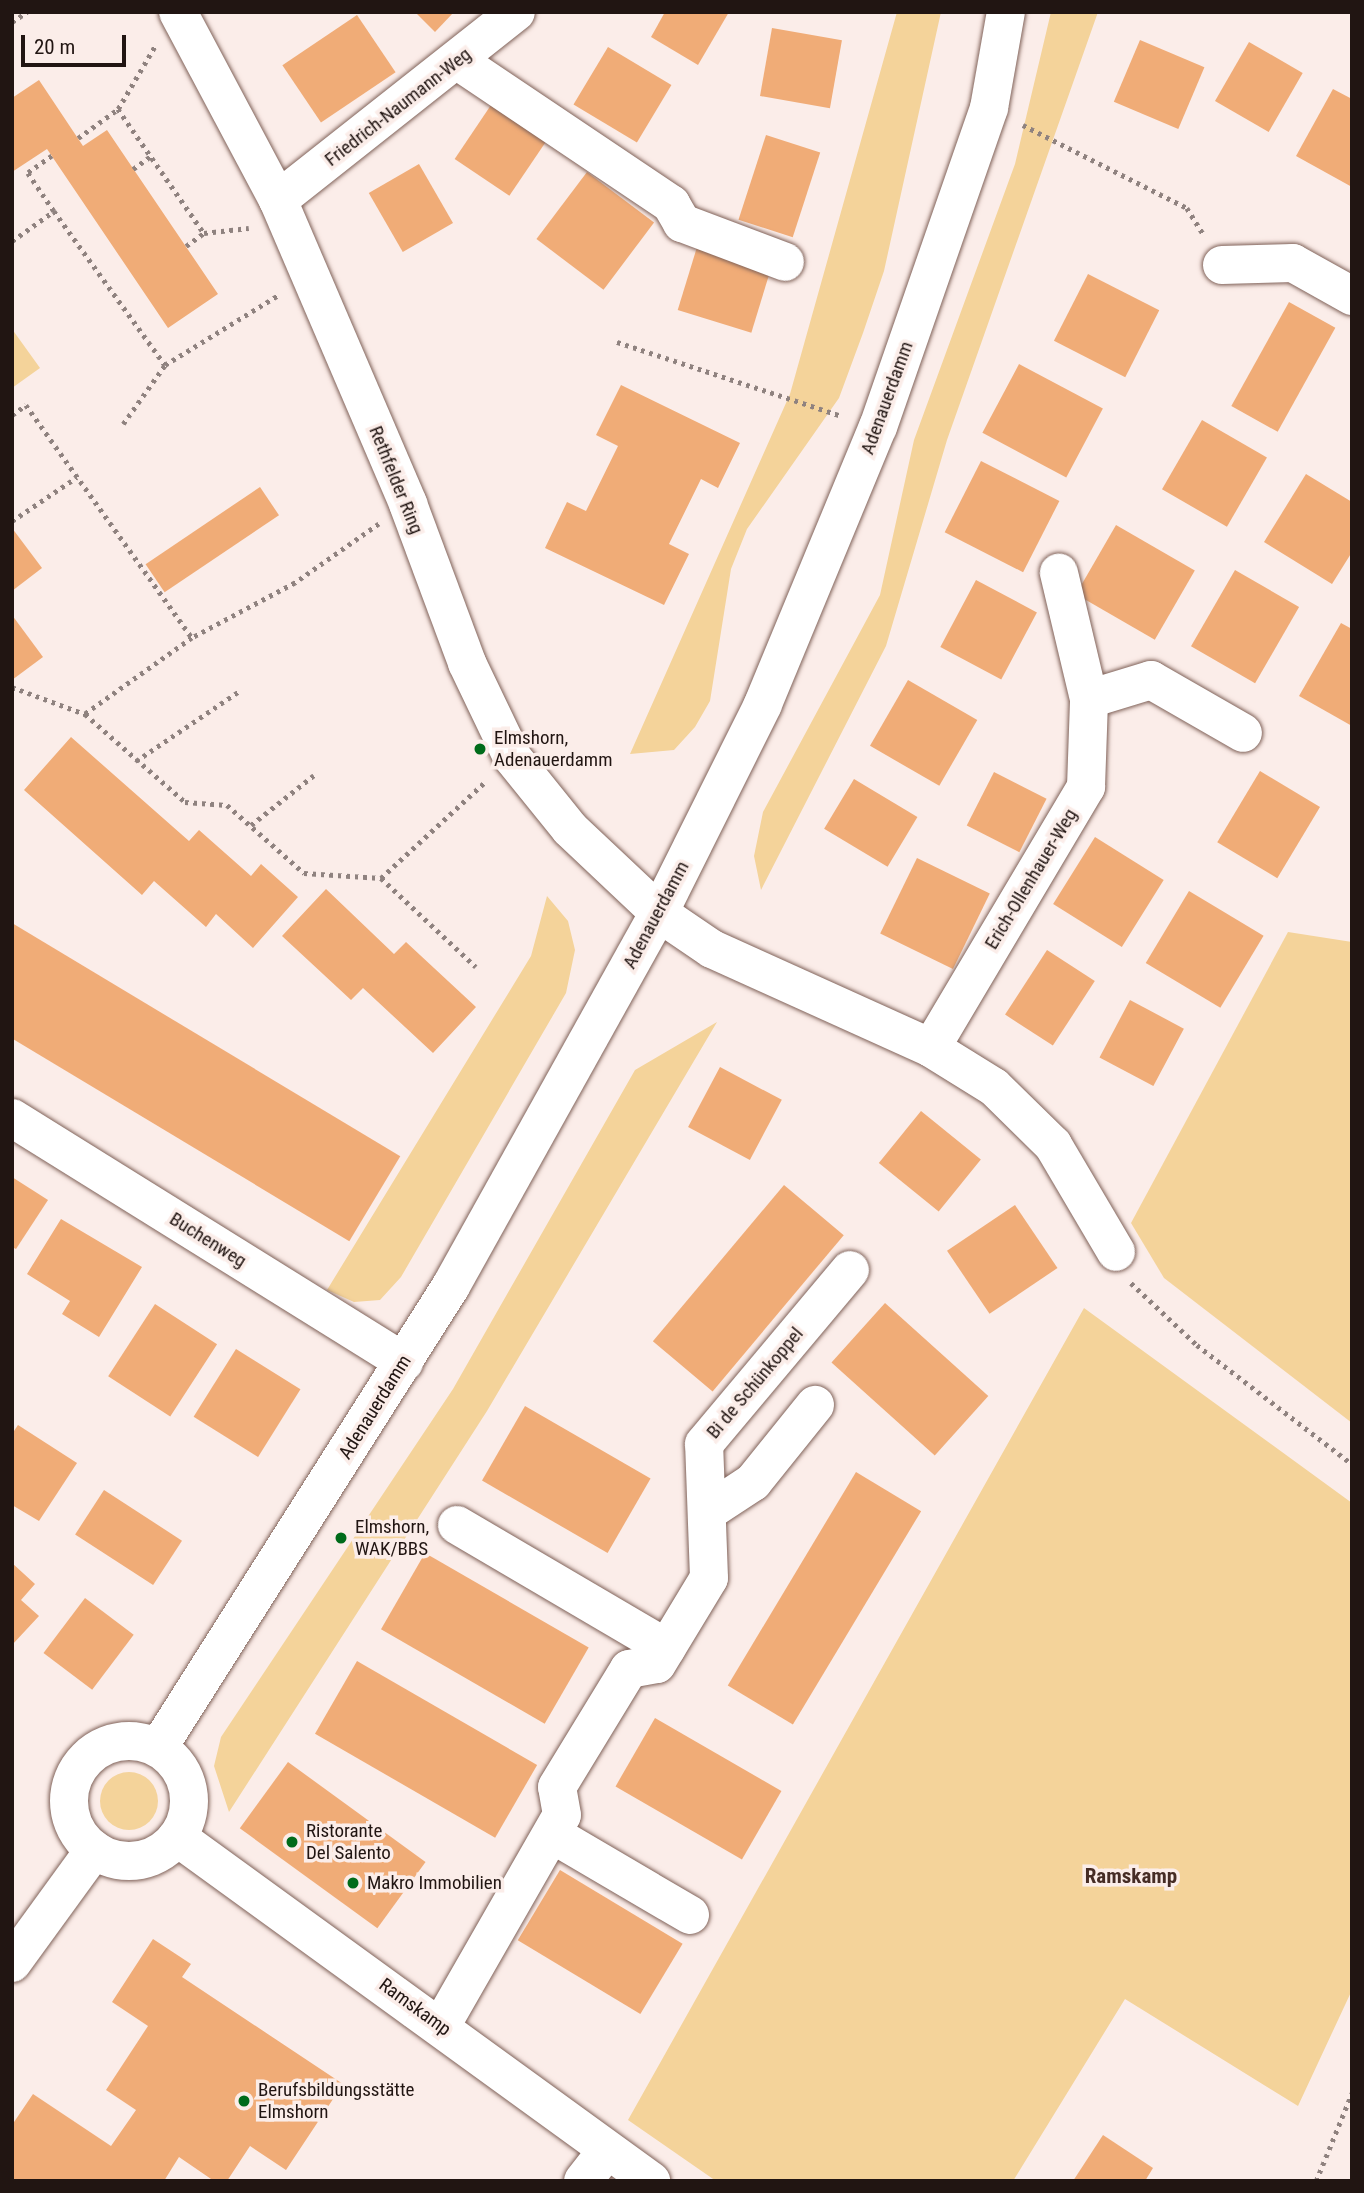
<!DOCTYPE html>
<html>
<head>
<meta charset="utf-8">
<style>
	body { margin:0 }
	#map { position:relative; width:1364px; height:2193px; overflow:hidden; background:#fbede9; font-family:"Roboto Condensed",sans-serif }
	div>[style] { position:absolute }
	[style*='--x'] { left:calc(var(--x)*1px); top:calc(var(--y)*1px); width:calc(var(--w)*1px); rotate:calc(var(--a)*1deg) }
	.green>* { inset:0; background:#f4d39a }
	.round { border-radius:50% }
	.building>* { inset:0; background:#f0ac77; transform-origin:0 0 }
	.path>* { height:4.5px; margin-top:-2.25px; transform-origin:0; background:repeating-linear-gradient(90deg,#8f827f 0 3.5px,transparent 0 8.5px) }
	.roads { filter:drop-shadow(0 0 2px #806259) drop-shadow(0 0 2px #806259) }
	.minor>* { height:38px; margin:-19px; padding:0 19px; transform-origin:19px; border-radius:19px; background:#fff }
	.minor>.ring { margin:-19px; padding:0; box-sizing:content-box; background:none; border:38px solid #fff; border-radius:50% }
	.dots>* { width:19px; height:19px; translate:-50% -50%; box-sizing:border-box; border:4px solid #fbede9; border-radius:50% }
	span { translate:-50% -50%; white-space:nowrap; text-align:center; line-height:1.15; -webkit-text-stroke:7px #fbede9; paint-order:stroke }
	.street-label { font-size:19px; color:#211512 }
	.poi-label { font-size:19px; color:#211512 }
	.left { translate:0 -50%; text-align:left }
	.neighbourhood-label { font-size:21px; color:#462c25; font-weight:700 }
	.frame { position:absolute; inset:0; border:14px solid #211512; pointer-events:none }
	.scale { position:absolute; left:21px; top:35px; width:105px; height:32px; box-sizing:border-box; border:4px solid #211512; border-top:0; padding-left:9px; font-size:21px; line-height:24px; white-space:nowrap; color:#211512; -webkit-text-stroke:5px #fbede9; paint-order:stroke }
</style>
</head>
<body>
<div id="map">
	<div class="green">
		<div style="clip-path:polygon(897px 12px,941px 12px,884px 271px,863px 333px,839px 398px,747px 529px,731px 569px,710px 701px,695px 727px,674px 750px,630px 754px,790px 394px)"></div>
		<div style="clip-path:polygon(1051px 12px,1098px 12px,947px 440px,886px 646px,761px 890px,754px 856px,763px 812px,880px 595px,914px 440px,1015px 164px)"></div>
		<div style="clip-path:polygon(12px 329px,40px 368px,12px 388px)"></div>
		<div style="clip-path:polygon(547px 896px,568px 921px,575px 950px,566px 993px,401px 1277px,380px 1300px,354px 1302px,327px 1290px,531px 956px)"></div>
		<div style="clip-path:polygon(1288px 932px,1352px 942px,1352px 1423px,1164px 1278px,1131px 1223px)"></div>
		<div style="clip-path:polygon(717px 1022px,487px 1411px,229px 1812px,214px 1766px,221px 1737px,453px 1389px,635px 1070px)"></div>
		<div style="clip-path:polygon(1084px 1308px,1352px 1503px,1352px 1990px,1298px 2106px,1125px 1999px,1013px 2181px,716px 2181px,628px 2120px)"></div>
		<div class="round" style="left:100px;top:1772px;width:58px;height:58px"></div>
	</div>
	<div class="building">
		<div style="clip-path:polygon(415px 12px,454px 12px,435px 32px)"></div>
		<div style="clip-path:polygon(665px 12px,729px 12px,698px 65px,651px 37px)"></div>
		<div style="left:357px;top:15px;width:69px;height:90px;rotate:56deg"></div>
		<div style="left:772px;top:28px;width:71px;height:69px;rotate:10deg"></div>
		<div style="left:1140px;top:40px;width:70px;height:67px;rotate:23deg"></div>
		<div style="left:1249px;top:42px;width:62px;height:68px;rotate:30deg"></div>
		<div style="left:608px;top:47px;width:74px;height:67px;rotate:31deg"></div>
		<div style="clip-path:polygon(39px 80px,83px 146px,107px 130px,218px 294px,168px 328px,47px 149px,12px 172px,12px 98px)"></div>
		<div style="clip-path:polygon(1333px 89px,1352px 99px,1352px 187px,1296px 156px)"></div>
		<div style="left:491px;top:105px;width:66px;height:65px;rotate:34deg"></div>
		<div style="left:766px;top:135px;width:57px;height:89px;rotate:18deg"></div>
		<div style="left:419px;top:164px;width:68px;height:58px;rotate:60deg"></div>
		<div style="left:587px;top:172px;width:84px;height:84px;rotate:37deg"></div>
		<div style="left:697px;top:247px;width:77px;height:66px;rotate:17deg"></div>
		<div style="left:1088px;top:274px;width:80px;height:75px;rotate:27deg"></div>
		<div style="left:1289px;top:302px;width:53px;height:119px;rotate:29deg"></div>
		<div style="left:1019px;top:364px;width:95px;height:78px;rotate:28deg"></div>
		<div style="clip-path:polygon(621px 385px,740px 443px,718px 488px,701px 479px,669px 544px,689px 554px,664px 605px,545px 548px,567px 502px,586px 511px,618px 446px,596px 435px)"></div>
		<div style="left:1202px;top:420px;width:75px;height:80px;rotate:30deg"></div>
		<div style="left:981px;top:461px;width:88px;height:80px;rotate:27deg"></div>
		<div style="clip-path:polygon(1306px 474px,1352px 502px,1352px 552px,1332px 584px,1264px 542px)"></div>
		<div style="left:260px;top:487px;width:34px;height:138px;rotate:56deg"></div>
		<div style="left:1116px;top:525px;width:91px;height:80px;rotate:30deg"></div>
		<div style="clip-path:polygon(12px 528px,42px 568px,12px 591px)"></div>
		<div style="left:1235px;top:570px;width:74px;height:88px;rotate:30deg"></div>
		<div style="left:976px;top:580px;width:69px;height:76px;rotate:28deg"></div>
		<div style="clip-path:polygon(12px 615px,43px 657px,12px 680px)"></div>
		<div style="clip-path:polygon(1341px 623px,1352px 629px,1352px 726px,1299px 696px)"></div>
		<div style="left:908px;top:680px;width:80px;height:76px;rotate:30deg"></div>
		<div style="clip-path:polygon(71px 737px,189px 841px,199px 830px,251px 876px,261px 864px,298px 897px,253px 948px,216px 914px,206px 927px,154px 881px,142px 895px,24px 790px)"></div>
		<div style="left:1260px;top:771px;width:70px;height:83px;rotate:31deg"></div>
		<div style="left:994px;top:772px;width:59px;height:60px;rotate:27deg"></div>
		<div style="left:854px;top:779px;width:74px;height:58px;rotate:31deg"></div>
		<div style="left:1095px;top:837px;width:81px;height:79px;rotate:32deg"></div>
		<div style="left:917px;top:858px;width:81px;height:84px;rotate:26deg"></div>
		<div style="clip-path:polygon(326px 889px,394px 954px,406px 942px,476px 1007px,433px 1053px,363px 988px,351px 1000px,282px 936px)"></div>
		<div style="left:1189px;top:891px;width:87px;height:84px;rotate:31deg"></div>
		<div style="left:12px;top:923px;width:453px;height:99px;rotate:31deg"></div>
		<div style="left:1047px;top:950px;width:57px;height:77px;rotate:33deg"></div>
		<div style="left:1130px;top:1000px;width:61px;height:65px;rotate:28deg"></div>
		<div style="left:720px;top:1067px;width:70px;height:68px;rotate:28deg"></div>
		<div style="left:921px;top:1111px;width:77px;height:67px;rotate:39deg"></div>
		<div style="clip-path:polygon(12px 1177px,48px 1200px,16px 1249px,12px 1247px)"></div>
		<div style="left:784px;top:1185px;width:78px;height:204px;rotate:40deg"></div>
		<div style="left:1015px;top:1205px;width:76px;height:82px;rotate:56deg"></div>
		<div style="clip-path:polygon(61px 1219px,142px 1267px,99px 1337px,62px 1314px,70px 1301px,27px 1274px)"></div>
		<div style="left:885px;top:1303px;width:139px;height:80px;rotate:42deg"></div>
		<div style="left:155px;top:1304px;width:74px;height:86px;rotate:33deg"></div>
		<div style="left:236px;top:1349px;width:76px;height:80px;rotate:32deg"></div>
		<div style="left:525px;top:1406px;width:145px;height:86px;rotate:30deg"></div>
		<div style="clip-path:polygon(18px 1425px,77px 1463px,39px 1521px,12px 1505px,12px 1434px)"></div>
		<div style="left:856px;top:1472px;width:76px;height:249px;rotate:31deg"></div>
		<div style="left:104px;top:1490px;width:93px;height:53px;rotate:33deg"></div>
		<div style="left:425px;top:1553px;width:189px;height:88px;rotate:30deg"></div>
		<div style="clip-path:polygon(12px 1563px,35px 1584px,21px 1600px,39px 1616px,12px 1645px)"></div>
		<div style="left:85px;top:1598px;width:61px;height:69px;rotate:37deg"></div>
		<div style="left:357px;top:1661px;width:208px;height:84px;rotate:30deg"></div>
		<div style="left:655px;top:1718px;width:146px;height:79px;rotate:30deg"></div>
		<div style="left:288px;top:1762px;width:170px;height:82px;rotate:36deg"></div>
		<div style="left:560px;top:1870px;width:143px;height:82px;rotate:31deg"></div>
		<div style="clip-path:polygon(153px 1939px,191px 1964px,182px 1977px,343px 2084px,286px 2170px,250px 2146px,227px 2181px,214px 2181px,179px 2157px,164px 2181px,12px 2181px,12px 2125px,33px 2094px,111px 2146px,136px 2110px,106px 2090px,148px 2026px,112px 2002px)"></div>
		<div style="clip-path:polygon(1103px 2135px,1153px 2168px,1145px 2181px,1073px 2181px)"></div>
	</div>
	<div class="path">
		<div style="--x:12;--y:22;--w:18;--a:-34"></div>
		<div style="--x:118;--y:109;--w:73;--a:-59.6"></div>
		<div style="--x:1023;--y:125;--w:184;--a:26.8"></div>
		<div style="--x:1187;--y:208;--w:31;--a:58"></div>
		<div style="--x:78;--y:138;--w:49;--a:-35.9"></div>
		<div style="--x:118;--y:109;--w:151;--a:55.3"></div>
		<div style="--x:204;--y:233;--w:45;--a:-6.3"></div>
		<div style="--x:52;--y:156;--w:29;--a:145"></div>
		<div style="--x:28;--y:173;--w:46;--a:55.6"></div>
		<div style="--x:133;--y:169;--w:22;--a:-36"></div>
		<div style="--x:12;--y:241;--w:52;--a:-35.5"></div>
		<div style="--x:54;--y:211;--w:190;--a:54.2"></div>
		<div style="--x:186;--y:246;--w:22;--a:-36"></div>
		<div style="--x:617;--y:342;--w:237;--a:18.2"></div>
		<div style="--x:12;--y:415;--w:17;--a:-36"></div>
		<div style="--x:26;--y:405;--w:286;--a:54.5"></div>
		<div style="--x:123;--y:424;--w:72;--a:-54.6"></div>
		<div style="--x:165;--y:365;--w:135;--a:-31.7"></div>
		<div style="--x:12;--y:521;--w:78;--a:-34.1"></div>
		<div style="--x:379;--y:524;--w:103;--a:144.9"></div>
		<div style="--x:295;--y:583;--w:117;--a:151.9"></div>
		<div style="--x:192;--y:638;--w:131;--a:144.6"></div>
		<div style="--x:85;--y:714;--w:133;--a:41.3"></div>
		<div style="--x:185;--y:802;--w:42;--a:4.1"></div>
		<div style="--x:227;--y:805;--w:103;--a:41.4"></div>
		<div style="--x:304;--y:873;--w:77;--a:3.7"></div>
		<div style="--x:381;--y:878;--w:130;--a:43.1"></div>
		<div style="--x:12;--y:687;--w:78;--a:20.3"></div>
		<div style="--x:136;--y:761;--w:123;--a:-34.1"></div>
		<div style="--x:251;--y:825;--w:80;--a:-38.4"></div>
		<div style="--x:381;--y:878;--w:143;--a:-42.7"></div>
		<div style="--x:1131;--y:1283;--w:91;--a:43.2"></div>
		<div style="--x:1197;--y:1345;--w:195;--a:37.5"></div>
		<div style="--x:1316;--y:2181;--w:95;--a:-67.8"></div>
	</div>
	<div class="roads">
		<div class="minor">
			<div style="--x:178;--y:12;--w:213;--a:62"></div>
			<div style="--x:278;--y:200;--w:331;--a:66.8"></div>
			<div style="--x:408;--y:504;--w:170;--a:69.6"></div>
			<div style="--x:467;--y:663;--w:104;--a:64.4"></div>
			<div style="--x:512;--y:757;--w:92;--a:51.1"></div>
			<div style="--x:570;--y:829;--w:122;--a:43.3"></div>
			<div style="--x:659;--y:913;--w:64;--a:34.2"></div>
			<div style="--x:712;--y:949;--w:240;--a:24.3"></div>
			<div style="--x:931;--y:1048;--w:74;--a:31.8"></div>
			<div style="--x:994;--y:1087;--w:83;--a:44.5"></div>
			<div style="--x:1053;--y:1145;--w:124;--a:59.5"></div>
			<div style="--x:458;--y:61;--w:257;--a:33.9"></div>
			<div style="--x:671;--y:204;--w:22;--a:60"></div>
			<div style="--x:682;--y:223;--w:110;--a:20.7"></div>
			<div style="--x:278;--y:200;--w:303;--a:-38.3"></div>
			<div style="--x:1222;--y:265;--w:71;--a:-1.6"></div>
			<div style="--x:1293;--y:263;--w:68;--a:29.2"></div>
			<div style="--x:1089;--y:699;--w:65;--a:-17"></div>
			<div style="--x:1151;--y:680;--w:106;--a:29.9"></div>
			<div style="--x:931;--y:1048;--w:304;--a:-59.3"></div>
			<div style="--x:1086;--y:787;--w:88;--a:-88"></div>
			<div style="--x:1089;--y:699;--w:130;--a:-103.4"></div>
			<div style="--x:12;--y:1118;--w:462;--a:31.9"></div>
			<div style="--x:709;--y:1511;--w:53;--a:-33.4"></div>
			<div style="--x:753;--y:1482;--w:99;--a:-51.2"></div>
			<div style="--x:457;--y:1525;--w:243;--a:30.4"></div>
			<div class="ring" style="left:69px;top:1741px;width:82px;height:82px"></div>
			<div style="--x:158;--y:1748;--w:547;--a:-57.62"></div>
			<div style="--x:451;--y:1286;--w:427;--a:-60.9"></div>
			<div style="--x:659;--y:913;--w:233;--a:-63.5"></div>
			<div style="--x:763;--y:704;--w:300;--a:-67.5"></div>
			<div style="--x:878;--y:427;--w:338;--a:-70.8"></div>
			<div style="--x:989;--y:108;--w:97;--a:-80"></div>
			<div style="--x:552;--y:1834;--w:160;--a:30.4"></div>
			<div style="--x:177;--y:1837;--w:586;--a:35.97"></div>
			<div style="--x:12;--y:1963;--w:140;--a:-54"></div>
			<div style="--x:441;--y:2026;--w:243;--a:-60.2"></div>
			<div style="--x:562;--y:1815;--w:28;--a:-100"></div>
			<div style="--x:557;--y:1787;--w:138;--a:-58.6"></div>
			<div style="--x:629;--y:1669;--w:28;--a:-10"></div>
			<div style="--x:657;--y:1664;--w:100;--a:-58.8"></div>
			<div style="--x:709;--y:1578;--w:134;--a:-92.1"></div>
			<div style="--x:704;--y:1444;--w:227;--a:-50"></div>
			<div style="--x:583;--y:2181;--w:39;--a:-52"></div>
		</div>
	</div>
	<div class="dots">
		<div style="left:480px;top:749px;background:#006b1a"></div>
		<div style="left:341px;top:1538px;background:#006b1a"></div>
		<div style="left:292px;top:1842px;background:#006b1a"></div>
		<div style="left:353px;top:1883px;background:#006b1a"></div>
		<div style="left:244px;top:2101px;background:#006b1a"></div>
	</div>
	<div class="street-label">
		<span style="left:398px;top:107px;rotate:-38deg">Friedrich-Naumann-Weg</span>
		<span style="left:887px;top:398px;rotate:-70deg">Adenauerdamm</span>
		<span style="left:396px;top:480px;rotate:68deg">Rethfelder Ring</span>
		<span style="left:1031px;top:879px;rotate:-59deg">Erich-Ollenhauer-Weg</span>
		<span style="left:656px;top:915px;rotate:-62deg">Adenauerdamm</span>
		<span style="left:208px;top:1240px;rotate:32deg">Buchenweg</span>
		<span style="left:755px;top:1383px;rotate:-50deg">Bi de Schünkoppel</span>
		<span style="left:375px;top:1407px;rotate:-58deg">Adenauerdamm</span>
		<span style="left:415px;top:2007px;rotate:36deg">Ramskamp</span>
	</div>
	<div class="poi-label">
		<span class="left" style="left:494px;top:749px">Elmshorn,<br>Adenauerdamm</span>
		<span class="left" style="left:355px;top:1538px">Elmshorn,<br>WAK/BBS</span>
		<span class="left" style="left:306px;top:1842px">Ristorante<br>Del Salento</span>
		<span class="left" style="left:367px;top:1883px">Makro Immobilien</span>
		<span class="left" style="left:258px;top:2101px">Berufsbildungsstätte<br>Elmshorn</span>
	</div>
	<div class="neighbourhood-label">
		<span style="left:1131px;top:1876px">Ramskamp</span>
	</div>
	<div class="frame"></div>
	<div class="scale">20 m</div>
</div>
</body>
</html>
